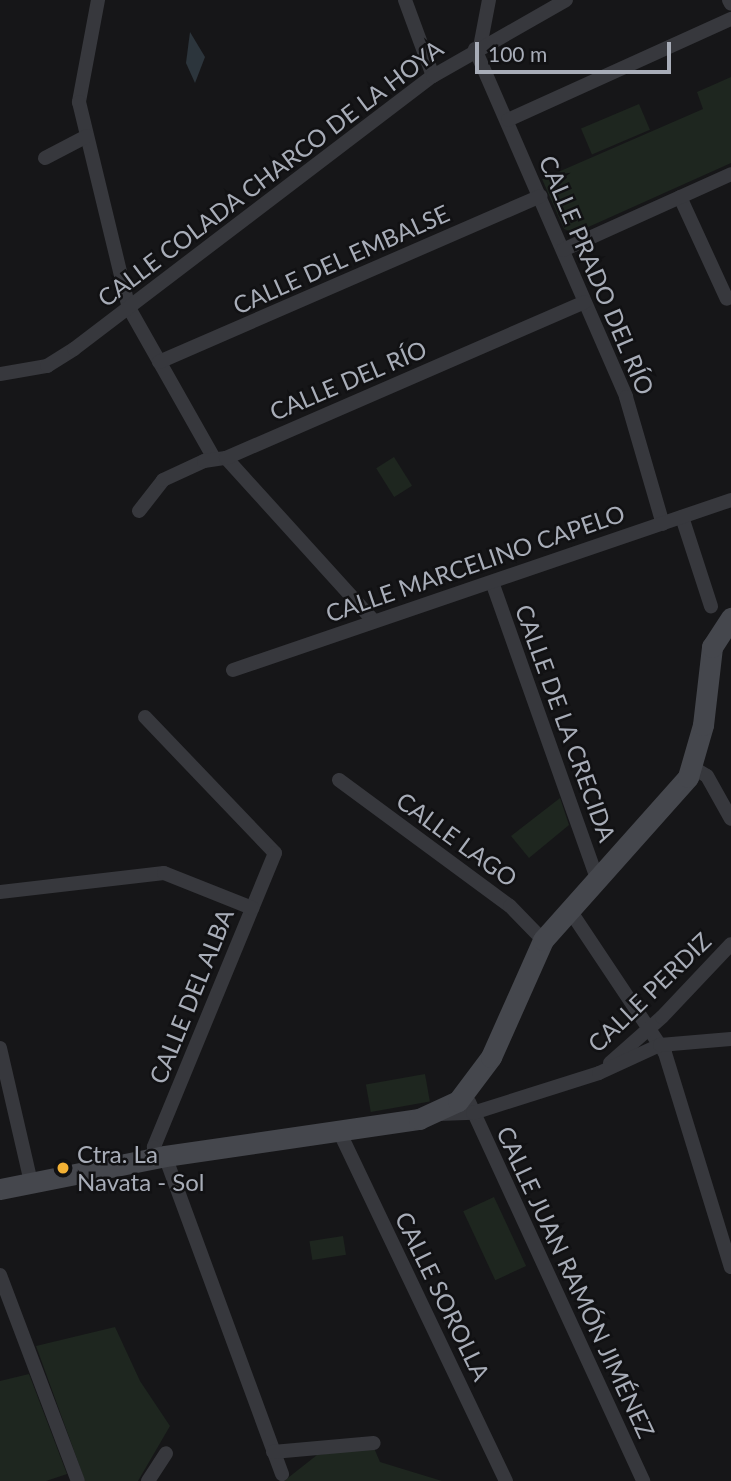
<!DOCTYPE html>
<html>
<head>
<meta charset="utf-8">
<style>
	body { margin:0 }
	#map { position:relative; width:731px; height:1481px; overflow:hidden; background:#161618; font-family:Lato,sans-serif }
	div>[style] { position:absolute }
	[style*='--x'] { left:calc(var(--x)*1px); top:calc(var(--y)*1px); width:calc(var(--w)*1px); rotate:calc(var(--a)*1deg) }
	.green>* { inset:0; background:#1e261f; transform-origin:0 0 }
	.water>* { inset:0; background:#2c353c }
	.minor>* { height:14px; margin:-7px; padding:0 7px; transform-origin:7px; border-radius:7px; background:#37383d }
	.secondary>* { height:21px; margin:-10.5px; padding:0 10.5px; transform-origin:10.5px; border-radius:10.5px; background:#45474d }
	.dots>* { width:19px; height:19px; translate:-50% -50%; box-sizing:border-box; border:4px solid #111113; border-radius:50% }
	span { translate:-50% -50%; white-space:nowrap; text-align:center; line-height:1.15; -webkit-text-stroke:5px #111113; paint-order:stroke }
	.street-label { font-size:24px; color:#a8adb8 }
	.poi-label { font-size:24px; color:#a8adb8 }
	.left { translate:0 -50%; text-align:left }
	.scale { position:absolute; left:475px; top:42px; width:196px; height:32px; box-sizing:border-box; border:4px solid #a8adb8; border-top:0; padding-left:9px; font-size:21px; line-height:24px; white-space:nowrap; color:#a8adb8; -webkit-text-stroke:5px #111113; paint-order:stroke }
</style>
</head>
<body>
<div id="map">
	<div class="green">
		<div style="clip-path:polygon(731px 77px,731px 163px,575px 233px,564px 229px,542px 179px,703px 109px,697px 92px)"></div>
		<div style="left:639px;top:104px;width:28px;height:63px;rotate:67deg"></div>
		<div style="left:394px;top:457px;width:34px;height:21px;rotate:58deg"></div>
		<div style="clip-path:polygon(560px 798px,569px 825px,529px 858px,511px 836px)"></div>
		<div style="left:425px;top:1074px;width:28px;height:60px;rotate:80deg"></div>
		<div style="left:494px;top:1197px;width:76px;height:34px;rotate:65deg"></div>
		<div style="left:343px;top:1236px;width:19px;height:34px;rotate:81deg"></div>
		<div style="clip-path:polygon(115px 1327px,140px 1381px,170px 1426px,138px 1481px,85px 1481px,36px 1346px)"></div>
		<div style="clip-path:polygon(29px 1374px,67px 1474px,46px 1481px,0 1481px,0 1381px)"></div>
		<div style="clip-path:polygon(374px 1448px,380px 1462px,442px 1481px,284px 1481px,317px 1455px)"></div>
	</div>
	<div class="water">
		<div style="clip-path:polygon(190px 32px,205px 57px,195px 83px,186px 63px)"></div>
	</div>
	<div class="minor">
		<div style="--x:98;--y:0;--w:104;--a:100.6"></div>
		<div style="--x:79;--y:102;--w:212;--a:76.4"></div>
		<div style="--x:129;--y:308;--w:172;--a:60.5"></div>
		<div style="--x:405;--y:0;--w:81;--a:69.8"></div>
		<div style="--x:729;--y:0;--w:4;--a:63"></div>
		<div style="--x:480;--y:47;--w:48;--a:-79.2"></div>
		<div style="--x:475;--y:49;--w:379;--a:66.5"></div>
		<div style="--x:626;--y:397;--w:132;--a:73.8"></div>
		<div style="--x:508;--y:120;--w:245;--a:-24.4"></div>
		<div style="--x:45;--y:158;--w:47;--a:-27.6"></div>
		<div style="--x:680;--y:197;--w:112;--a:65.3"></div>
		<div style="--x:563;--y:250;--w:184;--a:-24.3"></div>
		<div style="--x:159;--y:362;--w:416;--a:-23.5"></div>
		<div style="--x:0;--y:374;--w:48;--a:-9.7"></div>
		<div style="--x:47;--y:366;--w:32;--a:-32"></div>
		<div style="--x:74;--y:349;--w:451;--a:-37.3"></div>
		<div style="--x:433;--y:76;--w:153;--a:-29.7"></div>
		<div style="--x:226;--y:458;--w:220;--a:47.8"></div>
		<div style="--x:139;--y:511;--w:39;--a:-52"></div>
		<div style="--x:163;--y:480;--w:45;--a:-24.9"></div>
		<div style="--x:204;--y:461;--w:22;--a:-8"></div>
		<div style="--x:226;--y:458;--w:391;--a:-23.5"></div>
		<div style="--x:682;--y:517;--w:94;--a:72"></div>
		<div style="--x:492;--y:582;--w:315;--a:70.5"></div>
		<div style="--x:233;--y:670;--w:526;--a:-18.85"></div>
		<div style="--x:145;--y:717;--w:188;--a:46.3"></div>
		<div style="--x:275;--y:853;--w:318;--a:112.4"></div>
		<div style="--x:154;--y:1147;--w:11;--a:90"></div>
		<div style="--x:692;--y:767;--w:17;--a:31"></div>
		<div style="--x:707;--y:776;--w:49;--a:60.8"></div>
		<div style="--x:339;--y:780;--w:212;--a:36.4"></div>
		<div style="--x:510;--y:906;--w:47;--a:45.9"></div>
		<div style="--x:0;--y:892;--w:165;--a:-6.6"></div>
		<div style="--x:164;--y:873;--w:95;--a:21.7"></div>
		<div style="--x:569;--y:909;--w:173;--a:56.3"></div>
		<div style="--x:665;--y:1053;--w:224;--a:72.9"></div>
		<div style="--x:0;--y:1048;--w:138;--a:77"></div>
		<div style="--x:610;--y:1063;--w:69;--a:-41.5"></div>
		<div style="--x:662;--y:1017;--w:100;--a:-46.6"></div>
		<div style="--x:469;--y:1102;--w:417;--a:65.3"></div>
		<div style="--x:439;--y:1114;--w:34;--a:-2"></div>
		<div style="--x:473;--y:1113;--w:132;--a:-17.6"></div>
		<div style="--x:599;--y:1073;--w:67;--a:-24.7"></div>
		<div style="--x:660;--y:1045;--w:71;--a:-4.8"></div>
		<div style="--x:339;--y:1131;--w:388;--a:64.5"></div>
		<div style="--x:165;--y:1156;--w:339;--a:69.8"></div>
		<div style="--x:0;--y:1275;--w:220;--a:69.3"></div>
		<div style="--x:273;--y:1452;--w:101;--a:-5.1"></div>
		<div style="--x:148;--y:1481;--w:33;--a:-57"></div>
	</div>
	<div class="secondary">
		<div style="--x:0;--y:1189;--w:168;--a:-11.3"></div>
		<div style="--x:165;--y:1156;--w:257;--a:-8.3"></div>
		<div style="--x:419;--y:1119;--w:43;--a:-24.8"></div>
		<div style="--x:458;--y:1101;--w:55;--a:-53.1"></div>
		<div style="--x:491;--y:1057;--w:128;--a:-66"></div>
		<div style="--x:543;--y:940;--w:218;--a:-48.3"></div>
		<div style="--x:688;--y:777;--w:54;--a:-73.9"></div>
		<div style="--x:703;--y:725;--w:79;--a:-83.4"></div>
		<div style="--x:712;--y:647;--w:35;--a:-57"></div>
	</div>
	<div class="dots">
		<div style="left:63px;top:1168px;background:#f2b134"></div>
	</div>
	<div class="street-label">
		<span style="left:270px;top:173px;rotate:-37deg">CALLE COLADA CHARCO DE LA HOYA</span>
		<span style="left:341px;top:259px;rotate:-24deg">CALLE DEL EMBALSE</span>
		<span style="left:597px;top:275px;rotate:67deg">CALLE PRADO DEL RÍO</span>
		<span style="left:348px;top:380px;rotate:-23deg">CALLE DEL RÍO</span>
		<span style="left:475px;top:563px;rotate:-19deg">CALLE MARCELINO CAPELO</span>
		<span style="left:566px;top:723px;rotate:70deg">CALLE DE LA CRECIDA</span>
		<span style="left:457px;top:839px;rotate:36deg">CALLE LAGO</span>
		<span style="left:649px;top:992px;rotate:-44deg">CALLE PERDIZ</span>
		<span style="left:191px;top:996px;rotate:-68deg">CALLE DEL ALBA</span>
		<span style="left:576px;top:1282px;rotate:65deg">CALLE JUAN RAMÓN JIMÉNEZ</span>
		<span style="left:443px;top:1296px;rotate:64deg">CALLE SOROLLA</span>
	</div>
	<div class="poi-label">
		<span class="left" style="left:77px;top:1168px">Ctra. La<br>Navata - Sol</span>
	</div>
	<div class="scale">100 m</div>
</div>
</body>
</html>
